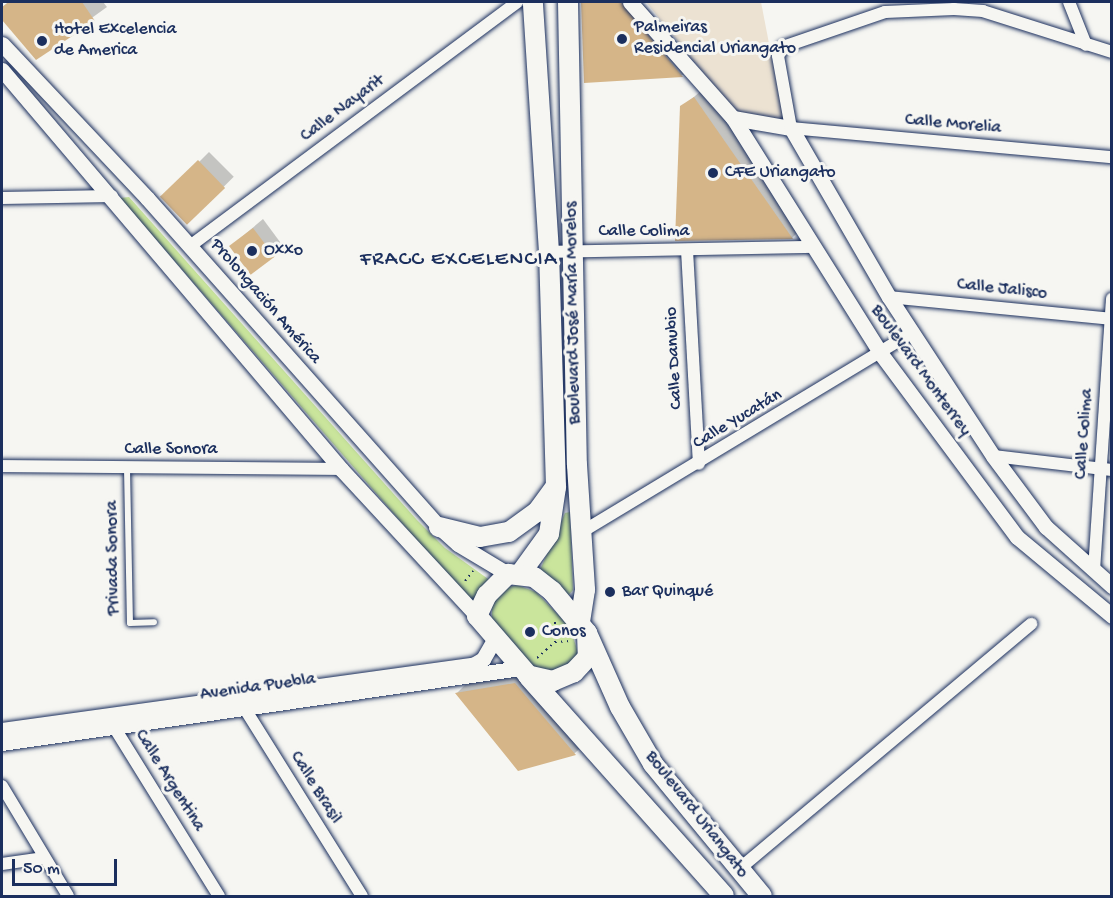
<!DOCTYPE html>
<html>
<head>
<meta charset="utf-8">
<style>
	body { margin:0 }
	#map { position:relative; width:1113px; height:898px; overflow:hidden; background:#f6f6f2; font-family:"Gochi Hand",sans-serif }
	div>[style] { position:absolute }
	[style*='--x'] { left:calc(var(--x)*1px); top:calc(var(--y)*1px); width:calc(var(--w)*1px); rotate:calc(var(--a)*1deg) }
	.built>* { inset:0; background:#ece2d2 }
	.green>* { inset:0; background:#cae59c }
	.shadow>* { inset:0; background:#0003; transform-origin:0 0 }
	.building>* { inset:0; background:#d5b588; transform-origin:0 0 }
	.path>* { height:2px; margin-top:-1px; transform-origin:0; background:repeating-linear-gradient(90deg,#1b2f5e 0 1.5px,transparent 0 6px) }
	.roads { filter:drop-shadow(0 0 2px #1b2f5e) drop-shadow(0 0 2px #1b2f5e) }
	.service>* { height:6px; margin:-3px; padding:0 3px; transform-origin:3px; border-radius:3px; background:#f6f6f2 }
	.minor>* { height:12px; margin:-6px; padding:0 6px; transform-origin:6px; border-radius:6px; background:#f6f6f2 }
	.tertiary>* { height:15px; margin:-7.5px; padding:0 7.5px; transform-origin:7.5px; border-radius:7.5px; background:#f6f6f2 }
	.primary>* { height:20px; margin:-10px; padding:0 10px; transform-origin:10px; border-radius:10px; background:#f6f6f2 }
	.dots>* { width:16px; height:16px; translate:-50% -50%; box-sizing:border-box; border:3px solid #f6f6f2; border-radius:50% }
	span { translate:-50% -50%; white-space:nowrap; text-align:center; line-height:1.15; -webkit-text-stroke:6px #f6f6f2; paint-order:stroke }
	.poi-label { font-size:18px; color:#1b2f5e }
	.left { translate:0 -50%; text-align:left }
	.street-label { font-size:18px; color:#1b2f5e }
	.quarter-label { font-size:21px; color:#1b2f5e; letter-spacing:1.5px }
	.frame { position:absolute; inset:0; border:3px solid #1b2f5e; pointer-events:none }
	.scale { position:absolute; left:12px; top:859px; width:105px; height:27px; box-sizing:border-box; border:3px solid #1b2f5e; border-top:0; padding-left:8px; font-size:18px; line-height:21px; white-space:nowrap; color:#1b2f5e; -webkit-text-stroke:4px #f6f6f2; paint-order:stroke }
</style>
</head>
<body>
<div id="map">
	<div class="built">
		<div style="clip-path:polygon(646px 2px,761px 2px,784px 121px,738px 116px)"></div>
	</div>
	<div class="green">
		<div style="clip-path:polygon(129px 197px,417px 520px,445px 548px,491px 581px,472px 604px,120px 198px)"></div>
		<div style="clip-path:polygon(570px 512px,573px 590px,567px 597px,540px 570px,565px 513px)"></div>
		<div style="clip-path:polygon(517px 585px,536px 592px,570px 627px,580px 659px,576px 666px,539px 676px,492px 622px,492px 603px,501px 589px)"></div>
	</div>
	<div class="shadow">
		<div style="clip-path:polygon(8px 2px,103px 2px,107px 7px,36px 58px,2px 17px,2px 8px)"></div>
		<div style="clip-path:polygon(583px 2px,641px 2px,695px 63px,683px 75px,585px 81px)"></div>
		<div style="clip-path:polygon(708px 85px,805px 225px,792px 238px,677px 240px,682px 107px)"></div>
		<div style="left:209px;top:152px;width:35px;height:65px;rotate:45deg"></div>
		<div style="clip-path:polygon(263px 219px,283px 246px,274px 256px,231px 246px)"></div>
		<div style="clip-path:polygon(528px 671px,588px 741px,575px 753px,518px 769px,457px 693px,470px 680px)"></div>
	</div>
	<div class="building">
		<div style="clip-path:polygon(9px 2px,82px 2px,95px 21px,36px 60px,2px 20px,2px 7px)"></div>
		<div style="clip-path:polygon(581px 2px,621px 2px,683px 77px,584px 83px)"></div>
		<div style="clip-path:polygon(694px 97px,793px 239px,675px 241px,680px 106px)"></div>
		<div style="left:198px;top:160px;width:39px;height:53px;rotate:46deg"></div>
		<div style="left:253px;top:228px;width:36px;height:30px;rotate:53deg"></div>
		<div style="clip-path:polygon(515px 683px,536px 708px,576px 755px,518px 771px,455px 693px)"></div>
	</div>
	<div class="path">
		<div style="--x:465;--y:581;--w:13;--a:-51"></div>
		<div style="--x:555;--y:642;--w:15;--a:-4"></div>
		<div style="--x:537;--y:658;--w:24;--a:-42"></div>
		<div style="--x:555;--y:642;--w:21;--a:-90"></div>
	</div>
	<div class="roads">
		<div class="service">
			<div style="--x:127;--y:468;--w:155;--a:88.9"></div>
			<div style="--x:130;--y:623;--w:24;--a:-2"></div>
		</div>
		<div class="minor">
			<div style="--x:1069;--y:2;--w:46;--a:68.4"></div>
			<div style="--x:1112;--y:52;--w:135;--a:-162.4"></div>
			<div style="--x:983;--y:11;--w:29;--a:-176"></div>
			<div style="--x:954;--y:9;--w:69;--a:177.5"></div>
			<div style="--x:885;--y:12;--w:108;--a:161.1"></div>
			<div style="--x:783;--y:47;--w:10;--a:119"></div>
			<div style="--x:778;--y:56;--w:73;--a:79.8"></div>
			<div style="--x:791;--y:128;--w:322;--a:5.2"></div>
			<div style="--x:2;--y:198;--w:110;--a:-1"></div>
			<div style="--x:190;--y:246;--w:408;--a:-36.7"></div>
			<div style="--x:687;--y:250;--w:214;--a:86.8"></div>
			<div style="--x:549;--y:252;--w:262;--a:-1.1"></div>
			<div style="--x:889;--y:297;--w:224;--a:5.6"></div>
			<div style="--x:993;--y:456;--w:120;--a:6.7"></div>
			<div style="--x:2;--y:466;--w:339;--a:0.5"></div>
			<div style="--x:580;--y:533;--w:388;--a:-31.1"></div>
			<div style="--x:1094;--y:570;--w:272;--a:-86.2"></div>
			<div style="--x:240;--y:701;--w:230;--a:58"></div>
			<div style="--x:111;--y:722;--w:205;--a:58.2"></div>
			<div style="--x:2;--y:786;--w:128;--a:59"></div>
			<div style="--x:2;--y:864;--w:41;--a:-8.3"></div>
			<div style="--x:738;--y:870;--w:383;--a:-40"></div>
		</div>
		<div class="tertiary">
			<div style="--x:630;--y:2;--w:155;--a:48.4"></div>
			<div style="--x:733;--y:118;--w:279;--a:57.9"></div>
			<div style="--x:881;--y:354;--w:228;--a:53.4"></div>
			<div style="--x:1017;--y:537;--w:124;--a:39.7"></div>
			<div style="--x:2;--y:44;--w:212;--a:46.7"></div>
			<div style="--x:147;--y:198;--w:440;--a:48.4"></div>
			<div style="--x:439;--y:527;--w:25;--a:42"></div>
			<div style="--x:458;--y:544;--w:58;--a:31"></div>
			<div style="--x:2;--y:70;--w:524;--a:49.65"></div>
			<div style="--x:341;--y:469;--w:200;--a:47.2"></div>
			<div style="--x:733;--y:118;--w:59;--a:9.8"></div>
			<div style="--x:791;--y:128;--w:195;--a:59.9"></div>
			<div style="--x:889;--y:297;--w:190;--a:56.8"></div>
			<div style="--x:993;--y:456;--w:89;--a:53.3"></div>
			<div style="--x:1046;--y:527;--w:89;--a:41.8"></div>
			<div style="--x:2;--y:730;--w:475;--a:-7.9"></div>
			<div style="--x:473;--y:665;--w:12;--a:-31"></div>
			<div style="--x:483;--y:659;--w:24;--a:-60"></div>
			<div style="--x:2;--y:743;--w:523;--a:-8.24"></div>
		</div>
		<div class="primary">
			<div style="--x:568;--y:2;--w:463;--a:88.9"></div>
			<div style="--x:577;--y:465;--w:125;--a:86.3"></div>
			<div style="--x:585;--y:590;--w:33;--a:99"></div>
			<div style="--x:439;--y:527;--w:42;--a:13.7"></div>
			<div style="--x:480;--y:537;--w:29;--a:-10"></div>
			<div style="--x:509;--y:532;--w:34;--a:-36"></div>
			<div style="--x:537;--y:512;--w:29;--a:-54"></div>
			<div style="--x:520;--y:574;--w:49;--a:-54.1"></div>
			<div style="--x:549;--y:534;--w:48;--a:-81.5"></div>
			<div style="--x:556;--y:487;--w:235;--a:-91.7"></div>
			<div style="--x:549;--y:252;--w:251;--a:-93.7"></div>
			<div style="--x:587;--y:633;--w:24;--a:88"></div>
			<div style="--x:588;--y:657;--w:21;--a:133"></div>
			<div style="--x:574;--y:672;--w:23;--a:157"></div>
			<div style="--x:553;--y:681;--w:26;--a:-167"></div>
			<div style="--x:528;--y:675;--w:78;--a:-130.8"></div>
			<div style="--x:477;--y:616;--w:23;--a:-65"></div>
			<div style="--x:487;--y:595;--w:30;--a:-45"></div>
			<div style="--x:508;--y:574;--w:26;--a:7"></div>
			<div style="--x:534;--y:577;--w:23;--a:38"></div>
			<div style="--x:552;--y:591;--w:55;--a:50.2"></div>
			<div style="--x:587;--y:633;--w:81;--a:66"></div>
			<div style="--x:620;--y:707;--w:66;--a:59.9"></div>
			<div style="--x:653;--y:764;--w:171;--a:50.5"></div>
			<div style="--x:529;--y:677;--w:293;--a:48.3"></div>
		</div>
	</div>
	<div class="dots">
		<div style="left:622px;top:39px;background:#1b2f5e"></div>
		<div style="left:42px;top:41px;background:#1b2f5e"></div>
		<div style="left:713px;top:173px;background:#1b2f5e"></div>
		<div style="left:252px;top:251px;background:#1b2f5e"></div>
		<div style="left:610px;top:592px;background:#1b2f5e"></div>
		<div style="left:530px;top:632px;background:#1b2f5e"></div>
	</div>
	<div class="poi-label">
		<span class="left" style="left:634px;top:39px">Palmeiras<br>Residencial Uriangato</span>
		<span class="left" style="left:54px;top:41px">Hotel Excelencia<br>de America</span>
		<span class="left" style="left:725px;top:173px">CFE Uriangato</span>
		<span class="left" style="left:264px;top:251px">Oxxo</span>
		<span class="left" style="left:622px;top:592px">Bar Quinqué</span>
		<span class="left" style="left:542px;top:632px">Conos</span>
	</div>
	<div class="street-label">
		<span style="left:343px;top:109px;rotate:-37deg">Calle Nayarit</span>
		<span style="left:953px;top:125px;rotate:5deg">Calle Morelia</span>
		<span style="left:644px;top:232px">Calle Colima</span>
		<span style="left:1002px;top:290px;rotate:6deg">Calle Jalisco</span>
		<span style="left:265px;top:302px;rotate:49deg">Prolongación América</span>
		<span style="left:574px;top:313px;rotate:-91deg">Boulevard José María Morelos</span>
		<span style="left:675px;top:358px;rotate:-93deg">Calle Danubio</span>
		<span style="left:920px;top:371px;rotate:54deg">Boulevard Monterrey</span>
		<span style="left:738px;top:420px;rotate:-31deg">Calle Yucatán</span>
		<span style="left:1085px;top:434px;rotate:-86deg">Calle Colima</span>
		<span style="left:171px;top:450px">Calle Sonora</span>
		<span style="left:114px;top:558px;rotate:-91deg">Privada Sonora</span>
		<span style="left:258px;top:688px;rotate:-8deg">Avenida Puebla</span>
		<span style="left:169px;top:781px;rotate:58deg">Calle Argentina</span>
		<span style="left:315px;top:788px;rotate:58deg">Calle Brasil</span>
		<span style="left:696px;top:815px;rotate:52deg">Boulevard Uriangato</span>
	</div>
	<div class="quarter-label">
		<span style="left:459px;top:261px">FRACC EXCELENCIA</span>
	</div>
	<div class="frame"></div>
	<div class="scale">50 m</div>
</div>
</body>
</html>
